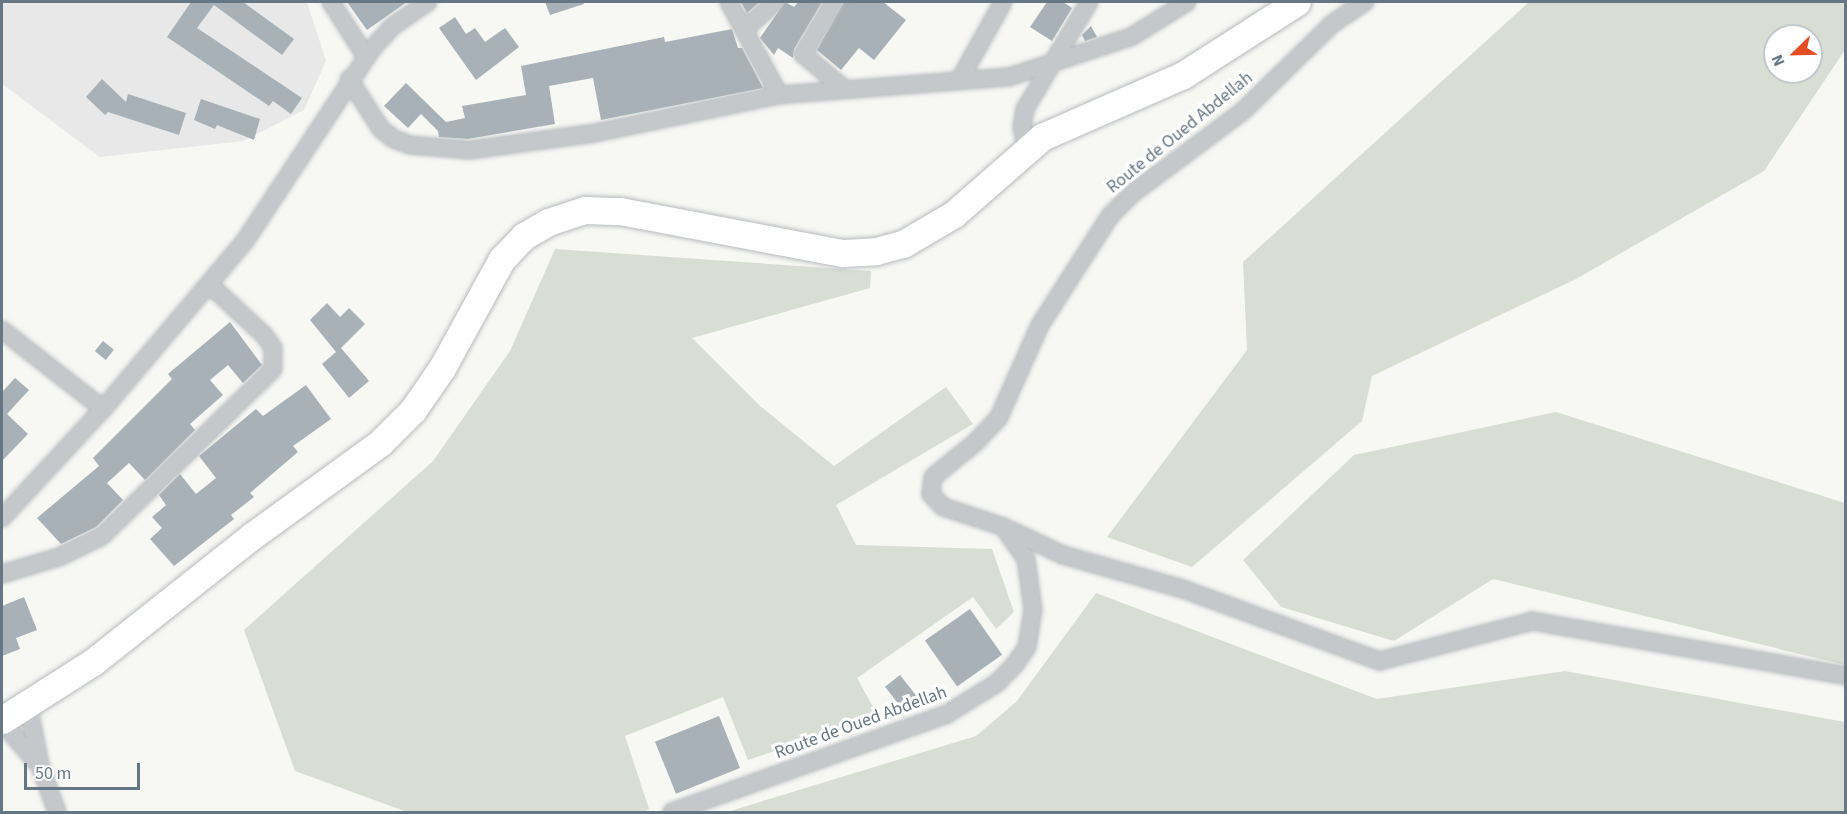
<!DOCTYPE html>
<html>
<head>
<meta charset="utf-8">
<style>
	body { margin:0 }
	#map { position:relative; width:1847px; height:814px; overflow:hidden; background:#f7f7f3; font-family:"Source Sans 3",sans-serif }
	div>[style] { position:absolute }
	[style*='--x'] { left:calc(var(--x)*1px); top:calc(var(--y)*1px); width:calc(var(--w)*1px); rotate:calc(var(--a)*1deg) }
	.built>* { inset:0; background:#e7e8e7 }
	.green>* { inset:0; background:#d8ded4 }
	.building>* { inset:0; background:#a8b1b7; transform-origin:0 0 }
	.roads { filter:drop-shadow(0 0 2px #b7bbbf) drop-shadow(0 0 2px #b7bbbf) }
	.minor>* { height:16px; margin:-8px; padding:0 8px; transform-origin:8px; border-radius:8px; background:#c4c8cb }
	.primary>* { height:27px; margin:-13.5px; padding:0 13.5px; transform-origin:13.5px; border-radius:13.5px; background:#fff }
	span { translate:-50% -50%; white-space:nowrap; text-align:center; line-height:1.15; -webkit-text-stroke:6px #fff; paint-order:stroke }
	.street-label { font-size:18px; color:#657785 }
	.frame { position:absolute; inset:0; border:3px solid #657785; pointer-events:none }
	.north { position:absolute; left:1763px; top:24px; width:60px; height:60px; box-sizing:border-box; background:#fff; border:2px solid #c1c9ce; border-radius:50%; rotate:247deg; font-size:16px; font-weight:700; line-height:24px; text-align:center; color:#657785 }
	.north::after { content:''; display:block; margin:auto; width:21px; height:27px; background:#e54e25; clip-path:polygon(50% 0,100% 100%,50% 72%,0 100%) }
	.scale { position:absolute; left:24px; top:763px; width:116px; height:27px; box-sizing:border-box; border:3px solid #657785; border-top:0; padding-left:8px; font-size:18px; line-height:21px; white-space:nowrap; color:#657785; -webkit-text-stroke:4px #fff; paint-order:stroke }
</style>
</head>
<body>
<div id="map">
	<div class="built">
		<div style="clip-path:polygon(2px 2px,307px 2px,326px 61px,304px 110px,243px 141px,100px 157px,2px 84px)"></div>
	</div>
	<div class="green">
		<div style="clip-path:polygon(evenodd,1529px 2px,1845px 2px,1845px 50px,1764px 171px,1576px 279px,1372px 376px,1362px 421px,1192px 567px,1107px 537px,1247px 350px,1243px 262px,1529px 2px,1775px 36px,1811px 36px,1811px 72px,1775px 72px,1775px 36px)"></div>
		<div style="clip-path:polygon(555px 249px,871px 271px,870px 288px,692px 338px,760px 406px,834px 466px,946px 387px,973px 424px,836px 505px,856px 545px,992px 549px,1014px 612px,996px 629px,973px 597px,857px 678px,878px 716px,748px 760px,723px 697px,625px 736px,649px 809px,644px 812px,407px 812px,295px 771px,244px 630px,433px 461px,510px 351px)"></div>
		<div style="clip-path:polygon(1556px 412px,1845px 503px,1845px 665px,1493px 579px,1394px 641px,1281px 607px,1243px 560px,1354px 455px)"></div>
		<div style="clip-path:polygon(1096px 593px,1377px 699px,1565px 671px,1845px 722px,1845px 812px,727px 812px,976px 736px,1017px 701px)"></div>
	</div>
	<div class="building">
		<div style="clip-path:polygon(191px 2px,243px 2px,294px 39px,282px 55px,214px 5px,197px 28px,302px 98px,291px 114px,273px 101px,269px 106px,167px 37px)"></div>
		<div style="clip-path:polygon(347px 2px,407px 2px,367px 30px)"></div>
		<div style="clip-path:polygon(545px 2px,583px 2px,584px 4px,550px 15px)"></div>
		<div style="clip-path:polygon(741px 2px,760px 2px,747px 13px)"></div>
		<div style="clip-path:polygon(785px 2px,794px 7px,798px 2px,822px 2px,794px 49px,793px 58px,778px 48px,774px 55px,760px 38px)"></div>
		<div style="clip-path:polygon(844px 2px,883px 2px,906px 20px,874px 60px,859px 48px,841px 70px,817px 50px)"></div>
		<div style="clip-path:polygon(1047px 2px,1063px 2px,1072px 8px,1052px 41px,1030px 27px)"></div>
		<div style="clip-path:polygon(455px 17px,466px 34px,475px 28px,485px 42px,505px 28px,519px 47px,476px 80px,439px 28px)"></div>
		<div style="clip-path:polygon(1091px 26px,1097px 37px,1085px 41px,1082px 35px)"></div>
		<div style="clip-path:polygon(732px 29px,738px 48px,742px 48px,763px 88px,601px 120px,593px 78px,549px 86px,555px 124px,468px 139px,439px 137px,438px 131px,421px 114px,408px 128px,384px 106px,406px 83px,446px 122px,465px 118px,462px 106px,526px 95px,521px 66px,664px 37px,665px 42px)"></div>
		<div style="clip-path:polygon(102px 79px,126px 102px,128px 94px,186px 113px,179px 135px,108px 112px,105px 115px,86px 97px)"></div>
		<div style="clip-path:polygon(201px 99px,260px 119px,254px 140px,217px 125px,215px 129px,194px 120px)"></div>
		<div style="clip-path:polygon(327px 303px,340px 317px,349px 308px,365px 324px,341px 348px,369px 381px,349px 398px,322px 364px,336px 352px,310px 320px)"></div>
		<div style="clip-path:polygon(230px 322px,262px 365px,243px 383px,228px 365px,210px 380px,223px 395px,190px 424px,195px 430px,145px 480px,129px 463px,107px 483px,123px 500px,96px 527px,61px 544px,37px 518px,99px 466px,93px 458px,172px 379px,168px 374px)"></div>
		<div style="left:103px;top:341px;width:14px;height:13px;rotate:39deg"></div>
		<div style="clip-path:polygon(15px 378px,29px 390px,7px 414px,28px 434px,2px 461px,2px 392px)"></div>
		<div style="clip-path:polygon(306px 385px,331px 419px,293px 446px,298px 452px,250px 493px,254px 497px,231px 515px,234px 519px,174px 566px,150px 539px,162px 528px,152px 517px,166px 505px,159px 495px,180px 474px,196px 494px,216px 478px,199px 456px,256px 409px,263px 416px)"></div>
		<div style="clip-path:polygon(24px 597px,37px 630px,16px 638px,20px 649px,2px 656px,2px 606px)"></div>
		<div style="left:970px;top:609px;width:56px;height:55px;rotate:55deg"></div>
		<div style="left:900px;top:675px;width:29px;height:19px;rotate:52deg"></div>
		<div style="left:719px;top:716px;width:56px;height:69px;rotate:68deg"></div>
	</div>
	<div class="roads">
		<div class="minor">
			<div style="--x:331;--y:2;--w:65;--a:57.5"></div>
			<div style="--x:729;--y:2;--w:106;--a:61.7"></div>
			<div style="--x:834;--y:2;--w:61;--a:120.8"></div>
			<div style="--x:803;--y:54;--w:52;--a:40.4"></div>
			<div style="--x:744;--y:30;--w:42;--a:-42.1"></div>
			<div style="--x:349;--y:79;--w:59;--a:57.4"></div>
			<div style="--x:381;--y:129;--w:16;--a:38"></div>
			<div style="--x:394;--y:139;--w:17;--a:21"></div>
			<div style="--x:410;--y:145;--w:60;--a:4.8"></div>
			<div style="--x:470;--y:150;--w:126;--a:-7.7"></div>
			<div style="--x:595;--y:133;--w:188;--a:-11.7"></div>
			<div style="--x:779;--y:95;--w:231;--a:-4.5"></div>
			<div style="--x:1009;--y:77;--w:128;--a:-18.2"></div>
			<div style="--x:1131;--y:37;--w:66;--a:-32"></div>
			<div style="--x:959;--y:81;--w:90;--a:-60.9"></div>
			<div style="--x:1027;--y:149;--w:23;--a:-103"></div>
			<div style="--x:1022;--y:127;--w:18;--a:-81"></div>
			<div style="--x:1025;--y:109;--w:125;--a:-59.1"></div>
			<div style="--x:2;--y:330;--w:128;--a:38"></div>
			<div style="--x:2;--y:518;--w:149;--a:-47.2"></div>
			<div style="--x:103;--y:409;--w:220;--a:-49.8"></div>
			<div style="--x:245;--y:241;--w:230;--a:-56.5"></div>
			<div style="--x:372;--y:49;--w:31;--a:-48"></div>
			<div style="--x:393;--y:26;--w:42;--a:-34.4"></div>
			<div style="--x:1010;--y:530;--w:59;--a:25.3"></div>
			<div style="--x:1063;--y:555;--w:122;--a:15.8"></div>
			<div style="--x:1180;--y:588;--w:213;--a:20.1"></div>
			<div style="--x:1380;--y:661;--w:157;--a:-14.7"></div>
			<div style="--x:1532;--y:621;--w:319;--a:9.9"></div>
			<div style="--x:2;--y:574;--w:59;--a:-16.6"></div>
			<div style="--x:59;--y:557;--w:48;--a:-26"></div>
			<div style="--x:102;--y:536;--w:239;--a:-44.3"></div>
			<div style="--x:273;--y:369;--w:21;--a:-90"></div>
			<div style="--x:273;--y:348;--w:14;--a:-124"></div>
			<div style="--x:265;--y:336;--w:76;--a:-137.1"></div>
			<div style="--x:28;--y:704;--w:62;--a:78.9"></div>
			<div style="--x:40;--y:765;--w:50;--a:70.1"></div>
			<div style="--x:2;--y:722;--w:57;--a:49.3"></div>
			<div style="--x:672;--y:812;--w:292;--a:-19.6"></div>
			<div style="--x:947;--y:714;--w:59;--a:-31.8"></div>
			<div style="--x:997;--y:683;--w:28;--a:-46"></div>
			<div style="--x:1016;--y:663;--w:19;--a:-55"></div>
			<div style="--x:1027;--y:647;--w:38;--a:-81"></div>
			<div style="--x:1033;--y:609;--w:50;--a:-98"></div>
			<div style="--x:1026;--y:559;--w:39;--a:-125"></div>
			<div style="--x:1004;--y:527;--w:64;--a:-161.8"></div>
			<div style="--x:943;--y:507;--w:18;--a:-133"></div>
			<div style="--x:931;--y:494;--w:17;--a:-83"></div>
			<div style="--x:933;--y:477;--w:55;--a:-39.1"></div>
			<div style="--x:976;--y:442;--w:34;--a:-47"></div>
			<div style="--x:999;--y:417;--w:101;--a:-66"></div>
			<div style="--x:1040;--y:325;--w:130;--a:-57.3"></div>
			<div style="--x:1110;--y:216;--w:33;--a:-45"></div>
			<div style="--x:1133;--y:193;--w:137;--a:-36.7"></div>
			<div style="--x:1243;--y:111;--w:124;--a:-44.3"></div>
			<div style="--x:1332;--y:24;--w:40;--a:-34"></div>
		</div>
		<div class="primary">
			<div style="--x:2;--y:720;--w:108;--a:-32.5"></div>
			<div style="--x:93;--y:662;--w:203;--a:-38.4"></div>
			<div style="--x:252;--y:536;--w:158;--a:-36"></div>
			<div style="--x:380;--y:443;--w:47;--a:-45"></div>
			<div style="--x:413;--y:410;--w:51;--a:-55.4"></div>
			<div style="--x:442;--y:368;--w:124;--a:-61.2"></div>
			<div style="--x:502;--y:259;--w:32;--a:-46"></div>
			<div style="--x:524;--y:236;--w:28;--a:-30"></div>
			<div style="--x:548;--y:222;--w:39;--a:-18"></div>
			<div style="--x:585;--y:210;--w:35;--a:2"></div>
			<div style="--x:620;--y:211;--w:227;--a:10.7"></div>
			<div style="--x:843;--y:253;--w:33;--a:-3"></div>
			<div style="--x:876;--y:251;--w:28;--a:-15"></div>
			<div style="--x:903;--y:244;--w:59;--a:-30.5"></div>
			<div style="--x:954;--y:214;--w:117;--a:-41.2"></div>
			<div style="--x:1042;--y:137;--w:154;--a:-23.7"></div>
			<div style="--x:1183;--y:75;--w:135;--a:-32.6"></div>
		</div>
	</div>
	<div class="street-label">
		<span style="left:1180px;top:133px;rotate:-39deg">Route de Oued Abdellah</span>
		<span style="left:861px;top:723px;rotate:-20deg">Route de Oued Abdellah</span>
	</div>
	<div class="frame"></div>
	<div class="north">N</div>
	<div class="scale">50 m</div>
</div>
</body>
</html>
